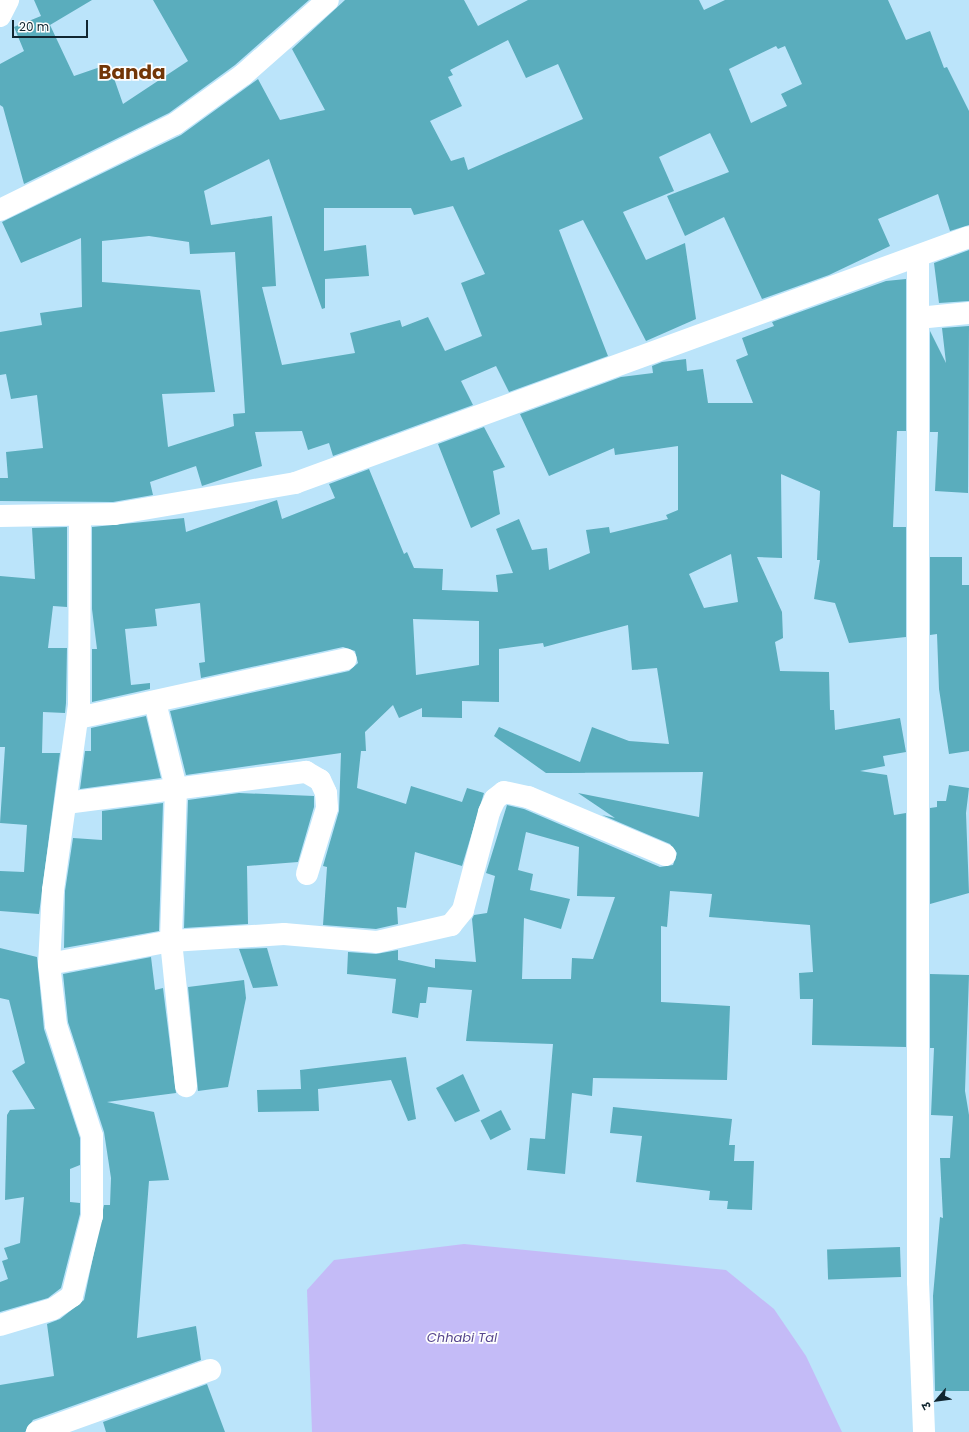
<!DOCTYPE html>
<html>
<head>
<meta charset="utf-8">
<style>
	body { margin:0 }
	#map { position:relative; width:969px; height:1432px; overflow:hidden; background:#bbe4fa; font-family:Poppins,"Noto Sans Devanagari",sans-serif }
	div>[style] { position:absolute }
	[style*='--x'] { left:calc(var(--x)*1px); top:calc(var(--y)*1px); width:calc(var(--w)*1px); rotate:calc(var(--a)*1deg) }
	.water>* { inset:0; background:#c4bbf7 }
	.building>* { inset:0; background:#5aadbd; transform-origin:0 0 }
	.street>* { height:22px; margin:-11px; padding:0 11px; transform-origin:11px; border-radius:11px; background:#fff }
	.secondary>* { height:22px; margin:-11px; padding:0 11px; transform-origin:11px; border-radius:11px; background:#fff }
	span { translate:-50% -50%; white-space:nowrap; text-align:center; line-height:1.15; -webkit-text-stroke:3.5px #fefefe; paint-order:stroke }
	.water-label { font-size:13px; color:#56468d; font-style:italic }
	.town-label { font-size:20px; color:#723607; font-weight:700 }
	.north { position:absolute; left:917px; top:1380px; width:40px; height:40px; -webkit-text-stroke:3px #fefefe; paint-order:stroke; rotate:242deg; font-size:11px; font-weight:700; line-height:16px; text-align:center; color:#112630 }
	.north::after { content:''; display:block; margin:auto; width:14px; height:18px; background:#112630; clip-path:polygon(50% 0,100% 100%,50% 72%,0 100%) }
	.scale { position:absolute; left:12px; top:20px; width:76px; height:18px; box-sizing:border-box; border:2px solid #112630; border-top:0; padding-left:5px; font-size:12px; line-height:14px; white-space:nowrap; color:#112630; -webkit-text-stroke:3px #fefefe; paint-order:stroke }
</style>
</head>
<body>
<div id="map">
	<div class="water">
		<div style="clip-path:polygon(464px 1244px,726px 1270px,774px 1309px,806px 1356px,842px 1432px,312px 1432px,307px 1290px,334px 1260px)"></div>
	</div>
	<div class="building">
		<div style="clip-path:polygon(34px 0,92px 0,50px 25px,74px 76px,109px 64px,123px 104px,188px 61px,153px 0,309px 0,235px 65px,169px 113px,24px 184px,3px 107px,0 105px,0 64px,24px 51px,14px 27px,41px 16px)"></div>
		<div style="clip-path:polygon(evenodd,345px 0,464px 0,478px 26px,528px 0,699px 0,704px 10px,725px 0,888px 0,906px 40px,930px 31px,944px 68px,947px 67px,969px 111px,969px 225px,950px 231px,938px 194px,878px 219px,890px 246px,829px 275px,762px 299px,724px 217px,685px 236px,667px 196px,729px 172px,710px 133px,659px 157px,674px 191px,623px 212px,646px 260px,685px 243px,696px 319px,646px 341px,583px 220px,559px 230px,608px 356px,509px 392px,496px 366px,461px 381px,473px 405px,333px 456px,329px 443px,308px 450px,302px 431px,255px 432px,262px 466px,202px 486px,196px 466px,150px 482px,153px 495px,113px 502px,0 501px,0 478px,8px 478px,6px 452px,43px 448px,37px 395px,11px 399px,6px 374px,0 375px,0 332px,42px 325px,40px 313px,82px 307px,81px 238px,21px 263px,2px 222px,181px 135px,258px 79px,280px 120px,325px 110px,292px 49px,345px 0,508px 40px,526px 78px,558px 64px,583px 119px,468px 170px,464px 157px,451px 161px,430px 121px,462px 106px,448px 77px,453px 75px,450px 70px,508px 40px,345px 0,776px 46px,778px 49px,785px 46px,802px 84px,781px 94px,787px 106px,751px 123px,729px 69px,776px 46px,345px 0,269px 159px,322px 309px,325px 308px,325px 279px,369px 276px,366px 245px,324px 251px,324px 208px,411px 208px,414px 215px,453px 206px,485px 274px,461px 283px,482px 336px,445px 351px,428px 317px,402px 327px,400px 320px,350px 333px,355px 353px,282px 365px,262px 287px,276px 286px,272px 216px,211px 225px,204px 191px,269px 159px,345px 0,149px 236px,189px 242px,190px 254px,235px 252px,245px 413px,233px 414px,234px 426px,168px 447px,162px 394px,215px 392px,200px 290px,102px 282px,102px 241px,149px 236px)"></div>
		<div style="clip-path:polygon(969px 250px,969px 301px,939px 303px,934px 263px)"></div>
		<div style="clip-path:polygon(evenodd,906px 279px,906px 431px,897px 431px,893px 527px,906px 527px,906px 637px,849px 643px,835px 603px,814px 599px,820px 560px,817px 560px,820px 491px,781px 474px,782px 558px,757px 557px,782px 612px,783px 638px,775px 642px,780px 671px,829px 672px,830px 710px,834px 710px,835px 730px,900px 718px,906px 752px,883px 756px,885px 766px,860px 771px,887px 775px,894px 815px,906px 813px,906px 1047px,812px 1045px,813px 999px,800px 999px,799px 973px,813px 972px,810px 925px,709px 917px,712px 894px,670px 891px,667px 927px,661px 926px,661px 1002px,730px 1006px,727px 1080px,593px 1078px,592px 1096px,572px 1093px,565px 1174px,527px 1170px,530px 1138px,545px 1139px,553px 1044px,466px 1041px,472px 990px,428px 987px,426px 1003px,420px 1003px,418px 1018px,392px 1013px,396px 979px,347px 974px,348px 952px,376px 954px,398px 950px,398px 960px,435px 968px,435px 959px,476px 962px,472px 919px,474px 915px,487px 913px,495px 876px,486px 873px,507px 805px,524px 809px,660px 867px,673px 865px,677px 853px,670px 844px,602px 815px,615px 818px,578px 793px,699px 817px,703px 772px,546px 773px,494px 736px,499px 727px,580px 762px,592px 727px,629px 741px,669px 744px,657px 668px,632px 670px,628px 625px,544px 647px,543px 643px,499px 649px,499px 702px,462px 701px,462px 718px,422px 717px,422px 708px,399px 718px,393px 705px,365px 732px,366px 751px,361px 751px,357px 788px,406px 804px,411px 786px,462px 802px,467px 788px,484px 793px,462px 866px,415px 852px,406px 908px,397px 907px,398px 924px,376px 929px,323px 925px,327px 867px,323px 866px,339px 811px,341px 753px,186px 775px,170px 711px,349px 671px,358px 663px,355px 651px,343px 647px,201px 678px,199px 663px,205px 662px,200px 603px,155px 609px,157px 626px,125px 629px,131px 685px,150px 683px,150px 689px,92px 702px,92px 649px,97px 649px,92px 609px,92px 527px,184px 518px,186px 532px,277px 500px,282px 519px,335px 498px,329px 484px,369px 469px,404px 554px,407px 552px,414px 568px,443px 569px,442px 590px,498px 592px,496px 575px,513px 573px,496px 529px,519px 519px,532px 550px,547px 548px,549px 570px,590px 553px,586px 530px,609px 527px,610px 533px,668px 519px,666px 515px,678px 510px,678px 446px,615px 455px,614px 448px,549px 476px,520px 414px,621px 377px,653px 373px,652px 366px,662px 362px,686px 359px,687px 371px,703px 369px,708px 403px,753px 403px,736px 360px,748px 355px,742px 338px,774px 326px,772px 322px,886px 281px,906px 279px,731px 554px,738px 602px,704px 608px,689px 574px,731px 554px,906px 279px,413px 619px,479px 621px,479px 665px,416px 675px,413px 619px,906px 279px,526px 832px,579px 847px,577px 896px,615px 897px,593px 959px,572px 958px,571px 979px,522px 979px,524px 918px,561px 929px,570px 899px,530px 890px,533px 874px,518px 870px,526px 832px)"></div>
		<div style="clip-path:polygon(969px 326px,968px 493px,935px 491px,938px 432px,930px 432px,930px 331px,946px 363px,942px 328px)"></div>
		<div style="clip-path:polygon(484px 427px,505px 467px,493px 471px,500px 514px,471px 528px,438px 444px)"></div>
		<div style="clip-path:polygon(67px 527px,67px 607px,53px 606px,48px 648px,67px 648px,66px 703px,65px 713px,43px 712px,42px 753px,60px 753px,39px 914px,0 911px,0 871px,24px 872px,27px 825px,0 823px,5px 747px,0 747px,0 576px,35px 579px,32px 528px)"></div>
		<div style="clip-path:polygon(930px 557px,962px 557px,962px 585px,969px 585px,969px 751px,949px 754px,939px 689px,937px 634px,930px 635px)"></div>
		<div style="clip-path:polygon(146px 716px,161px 778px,80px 789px,85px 751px,91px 751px,91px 728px)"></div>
		<div style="clip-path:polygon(949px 785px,969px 788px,966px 813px,969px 893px,930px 904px,930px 808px,937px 807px,937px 801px,946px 801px)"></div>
		<div style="clip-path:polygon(239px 793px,314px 796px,314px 807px,298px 862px,247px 866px,248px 924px,184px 928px,188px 800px)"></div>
		<div style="clip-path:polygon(163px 803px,159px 931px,64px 948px,65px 891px,73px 838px,102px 840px,102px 811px)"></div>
		<div style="clip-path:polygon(0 948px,37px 957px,44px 1029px,80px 1138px,80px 1165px,70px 1169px,70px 1202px,80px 1203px,80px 1214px,61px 1288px,48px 1298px,0 1312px,0 1282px,8px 1279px,2px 1261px,8px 1259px,4px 1248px,20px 1243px,24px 1197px,5px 1200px,7px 1115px,10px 1110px,35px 1109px,12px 1071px,25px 1063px,9px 1000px,0 998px)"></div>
		<div style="clip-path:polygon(267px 948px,278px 986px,253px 988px,239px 949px)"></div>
		<div style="clip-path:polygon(151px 957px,155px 990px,163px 988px,176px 1093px,107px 1102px,154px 1112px,169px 1180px,149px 1181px,137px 1338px,196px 1326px,201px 1360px,33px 1420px,25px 1432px,0 1432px,0 1385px,54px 1376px,47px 1324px,60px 1319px,84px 1300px,104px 1205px,110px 1205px,111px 1178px,104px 1132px,68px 1022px,63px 974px)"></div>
		<div style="clip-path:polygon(930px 974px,969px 975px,965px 1091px,969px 1115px,969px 1391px,935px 1391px,933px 1296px,940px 1217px,943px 1218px,940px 1158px,950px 1158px,953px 1116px,931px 1115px,934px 1048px,930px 1048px)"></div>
		<div style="clip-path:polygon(244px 980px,246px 998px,228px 1087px,198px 1091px,188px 987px)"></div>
		<div style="clip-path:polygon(406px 1057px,416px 1119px,408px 1121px,391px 1080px,318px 1089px,319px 1111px,258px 1112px,257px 1090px,301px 1089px,300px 1070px)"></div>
		<div style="clip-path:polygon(463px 1074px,480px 1111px,455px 1122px,436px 1088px)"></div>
		<div style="clip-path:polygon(613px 1107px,732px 1119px,729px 1145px,735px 1145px,734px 1161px,754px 1161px,752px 1210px,727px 1209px,728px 1201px,709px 1200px,710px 1191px,636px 1182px,642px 1136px,610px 1133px)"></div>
		<div style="left:501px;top:1110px;width:22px;height:23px;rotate:63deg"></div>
		<div style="left:900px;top:1247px;width:30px;height:73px;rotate:88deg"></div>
		<div style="clip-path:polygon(207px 1384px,225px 1432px,106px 1432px,103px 1422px)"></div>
	</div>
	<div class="street">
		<div style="--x:0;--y:210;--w:195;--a:-26.2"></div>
		<div style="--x:175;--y:124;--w:84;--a:-35.8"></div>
		<div style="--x:243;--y:75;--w:113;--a:-41.4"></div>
		<div style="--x:918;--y:257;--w:1025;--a:90"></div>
		<div style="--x:918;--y:1282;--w:150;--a:87.7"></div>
		<div style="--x:918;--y:318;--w:51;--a:-5.6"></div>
		<div style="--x:155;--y:702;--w:89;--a:76.3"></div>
		<div style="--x:176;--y:788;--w:153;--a:91.9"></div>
		<div style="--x:171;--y:941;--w:146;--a:84.1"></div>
		<div style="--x:78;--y:718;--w:274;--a:-12.4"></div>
		<div style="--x:66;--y:803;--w:242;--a:-7.4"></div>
		<div style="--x:306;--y:772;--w:16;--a:30"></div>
		<div style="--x:320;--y:780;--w:14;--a:65"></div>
		<div style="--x:326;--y:793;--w:15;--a:86"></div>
		<div style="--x:327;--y:808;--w:69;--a:106.9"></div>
		<div style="--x:49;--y:964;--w:124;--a:-10.7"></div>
		<div style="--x:171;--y:941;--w:113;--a:-3.5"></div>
		<div style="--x:284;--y:934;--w:93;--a:4.9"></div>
		<div style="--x:377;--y:942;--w:76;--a:-12.9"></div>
		<div style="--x:451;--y:925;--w:19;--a:-51"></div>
		<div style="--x:463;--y:910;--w:101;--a:-75.1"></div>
		<div style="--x:489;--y:812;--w:14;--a:-65"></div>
		<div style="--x:495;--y:799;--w:11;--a:-38"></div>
		<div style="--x:504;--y:792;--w:25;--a:12"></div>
		<div style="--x:528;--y:797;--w:149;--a:22.9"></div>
		<div style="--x:0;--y:1325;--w:55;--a:-16.8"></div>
		<div style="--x:53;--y:1309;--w:23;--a:-34"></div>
		<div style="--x:72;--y:1296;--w:82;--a:-76"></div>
		<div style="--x:92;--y:1216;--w:80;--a:-90"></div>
		<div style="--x:92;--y:1136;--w:117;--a:-108"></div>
		<div style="--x:56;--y:1025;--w:61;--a:-96.5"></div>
		<div style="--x:49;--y:964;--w:74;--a:-86.9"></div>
		<div style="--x:53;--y:890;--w:188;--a:-82"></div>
		<div style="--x:79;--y:704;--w:189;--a:-89.7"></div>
		<div style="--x:37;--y:1432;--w:184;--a:-19.7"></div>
	</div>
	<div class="secondary">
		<div style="--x:0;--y:16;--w:18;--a:-63"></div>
		<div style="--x:0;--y:516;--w:114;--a:-1"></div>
		<div style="--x:114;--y:514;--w:184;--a:-9.7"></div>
		<div style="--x:295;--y:483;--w:717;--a:-20.05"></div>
	</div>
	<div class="water-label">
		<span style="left:462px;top:1338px">Chhabi Tal</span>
	</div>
	<div class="town-label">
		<span style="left:132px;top:72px">Banda</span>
	</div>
	<div class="north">उ</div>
	<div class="scale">20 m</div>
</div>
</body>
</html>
